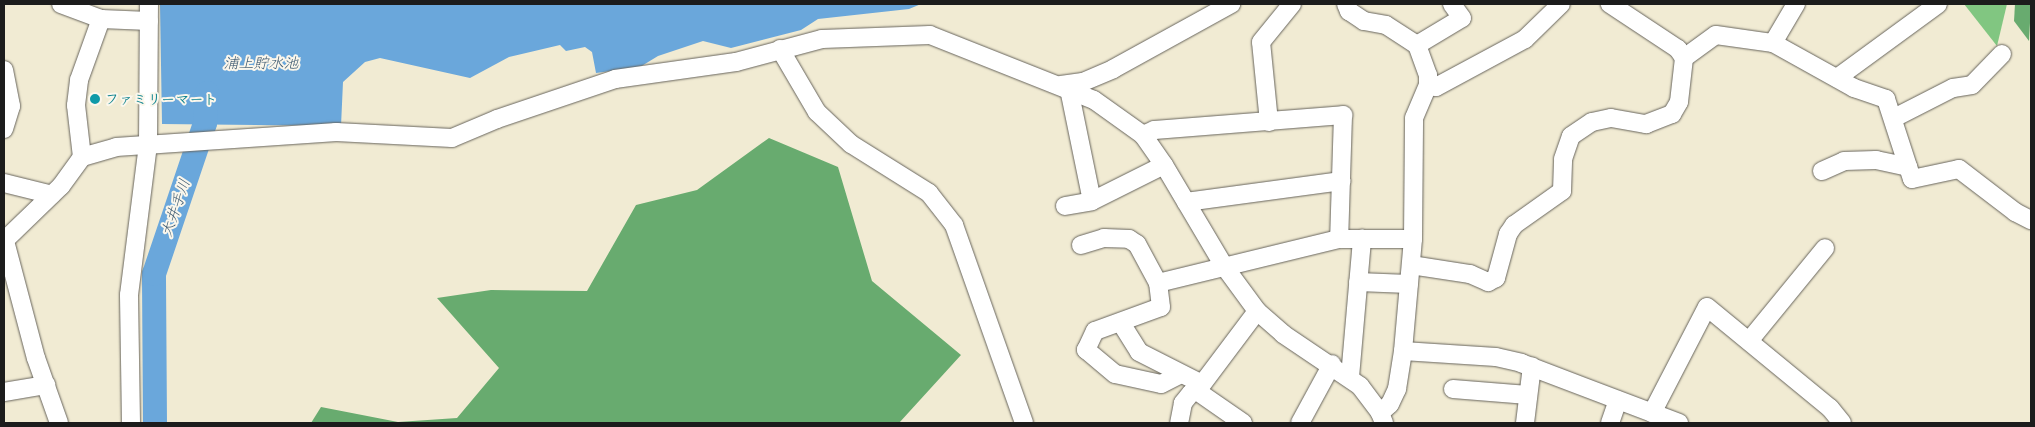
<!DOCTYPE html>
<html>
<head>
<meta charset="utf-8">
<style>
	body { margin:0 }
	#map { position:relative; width:2035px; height:427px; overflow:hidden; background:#f1ebd3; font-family:"Shantell Sans","Klee One",sans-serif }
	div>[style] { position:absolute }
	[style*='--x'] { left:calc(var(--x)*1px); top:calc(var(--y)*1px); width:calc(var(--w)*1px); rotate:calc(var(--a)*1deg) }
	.green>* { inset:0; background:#81c681 }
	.forest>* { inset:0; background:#68ab6f }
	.water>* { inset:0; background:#6aa7db }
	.river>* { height:24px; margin:-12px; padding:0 12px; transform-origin:12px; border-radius:12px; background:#6aa7db }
	.roads { filter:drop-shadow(0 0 1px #67645c) drop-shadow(0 0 1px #67645c) }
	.minor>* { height:18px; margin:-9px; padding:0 9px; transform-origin:9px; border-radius:9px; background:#fff }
	.dots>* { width:14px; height:14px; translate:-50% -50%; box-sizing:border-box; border:2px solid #fbf7ec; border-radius:50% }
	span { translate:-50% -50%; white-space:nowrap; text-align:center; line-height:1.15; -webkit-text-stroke:4px #fbf7ec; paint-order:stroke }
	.culture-label { font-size:14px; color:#0d838f; font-weight:700 }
	.left { translate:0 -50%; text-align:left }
	.water-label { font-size:15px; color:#3f5b72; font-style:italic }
	.frame { position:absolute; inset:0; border:5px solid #1c1c1c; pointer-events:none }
</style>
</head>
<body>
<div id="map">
	<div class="green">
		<div style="clip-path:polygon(1964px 4px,2007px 4px,1997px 46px)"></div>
	</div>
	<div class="forest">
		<div style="clip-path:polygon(2015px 4px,2031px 4px,2029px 41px,2014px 21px)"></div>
		<div style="clip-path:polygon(769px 138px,838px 167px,872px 281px,961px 355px,899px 423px,311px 423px,321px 407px,398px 422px,457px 418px,499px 368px,437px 298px,491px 290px,587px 291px,636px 205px,697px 190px)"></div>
	</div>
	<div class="water">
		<div style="clip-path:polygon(160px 4px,921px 4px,909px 9px,818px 19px,801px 30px,731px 48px,703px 41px,658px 56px,640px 67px,596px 73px,592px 52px,585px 47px,566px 51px,560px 45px,509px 57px,470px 78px,380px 58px,365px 62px,343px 82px,341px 126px,162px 124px)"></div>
	</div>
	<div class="river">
		<div style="--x:155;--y:423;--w:149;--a:-90.4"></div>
		<div style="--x:154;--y:274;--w:159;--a:-71.3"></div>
		<div style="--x:205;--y:123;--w:30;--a:-86"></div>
	</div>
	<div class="roads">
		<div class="minor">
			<div style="--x:61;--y:4;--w:43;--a:20.6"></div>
			<div style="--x:101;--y:19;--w:48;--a:2.4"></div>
			<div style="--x:1346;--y:4;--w:8;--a:67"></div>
			<div style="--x:1349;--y:11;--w:18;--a:34"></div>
			<div style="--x:1364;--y:21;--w:22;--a:10"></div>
			<div style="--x:1386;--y:25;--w:37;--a:33"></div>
			<div style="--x:1417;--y:45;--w:32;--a:70"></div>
			<div style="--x:1428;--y:75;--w:10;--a:90"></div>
			<div style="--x:1773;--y:43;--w:45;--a:-59.5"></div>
			<div style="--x:1417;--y:45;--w:52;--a:-31"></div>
			<div style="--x:1462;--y:18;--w:17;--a:-126"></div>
			<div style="--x:780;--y:49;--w:73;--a:59.6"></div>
			<div style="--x:817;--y:112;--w:47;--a:43.3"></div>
			<div style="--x:851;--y:144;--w:92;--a:32.1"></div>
			<div style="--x:929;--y:193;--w:41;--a:52"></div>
			<div style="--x:954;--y:225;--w:210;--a:70.5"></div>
			<div style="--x:1684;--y:58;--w:39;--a:-36"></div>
			<div style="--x:1716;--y:35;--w:58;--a:8"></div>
			<div style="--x:1773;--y:43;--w:93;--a:29.1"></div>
			<div style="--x:1854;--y:88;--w:34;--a:19"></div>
			<div style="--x:1886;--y:99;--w:84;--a:72"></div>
			<div style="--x:1912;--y:179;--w:48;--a:-12"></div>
			<div style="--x:1959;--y:169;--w:71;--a:37.5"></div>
			<div style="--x:2015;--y:212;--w:18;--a:27"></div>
			<div style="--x:4;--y:70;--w:37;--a:79"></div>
			<div style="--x:11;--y:106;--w:24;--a:107"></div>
			<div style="--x:1837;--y:78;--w:125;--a:-36.2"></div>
			<div style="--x:1061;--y:85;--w:22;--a:-8"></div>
			<div style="--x:1083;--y:82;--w:33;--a:-23"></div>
			<div style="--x:1113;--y:69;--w:135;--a:-28.8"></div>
			<div style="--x:1069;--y:89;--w:114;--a:78.4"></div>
			<div style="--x:1894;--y:118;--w:66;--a:-27"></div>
			<div style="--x:1953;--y:88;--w:19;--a:-9"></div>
			<div style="--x:1972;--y:85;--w:43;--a:-45.9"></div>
			<div style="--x:1269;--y:122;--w:80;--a:-95.7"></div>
			<div style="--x:1261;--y:42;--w:49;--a:-50.8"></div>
			<div style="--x:1143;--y:135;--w:12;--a:-24"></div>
			<div style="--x:1154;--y:130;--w:190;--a:-4.5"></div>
			<div style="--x:1343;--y:115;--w:124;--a:91.8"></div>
			<div style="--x:82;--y:157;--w:52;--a:-96.6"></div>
			<div style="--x:76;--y:105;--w:25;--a:-83"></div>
			<div style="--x:79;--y:80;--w:65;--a:-70.2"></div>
			<div style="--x:1822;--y:171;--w:24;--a:-24"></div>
			<div style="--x:1844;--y:161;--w:32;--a:-2"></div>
			<div style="--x:1876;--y:160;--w:33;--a:12"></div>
			<div style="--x:4;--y:183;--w:49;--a:14"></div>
			<div style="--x:1186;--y:202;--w:157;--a:-7.7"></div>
			<div style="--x:1065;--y:206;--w:27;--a:-10"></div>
			<div style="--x:1092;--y:201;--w:80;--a:-26.6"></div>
			<div style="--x:4;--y:241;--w:79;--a:-44"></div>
			<div style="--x:61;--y:186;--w:36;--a:-54"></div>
			<div style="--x:82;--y:157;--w:35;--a:-16"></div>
			<div style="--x:116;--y:147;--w:221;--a:-3.9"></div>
			<div style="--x:336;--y:132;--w:116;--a:3"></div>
			<div style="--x:452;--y:138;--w:49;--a:-22.9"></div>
			<div style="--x:497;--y:119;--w:125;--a:-18.7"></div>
			<div style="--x:615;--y:79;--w:122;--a:-8"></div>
			<div style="--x:736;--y:62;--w:89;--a:-15"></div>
			<div style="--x:822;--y:39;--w:108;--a:-2.1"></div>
			<div style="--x:930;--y:35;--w:176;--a:21.6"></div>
			<div style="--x:1094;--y:100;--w:60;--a:35.5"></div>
			<div style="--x:1143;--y:135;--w:37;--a:55"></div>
			<div style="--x:1164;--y:165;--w:117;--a:59.3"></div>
			<div style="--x:1224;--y:266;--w:56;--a:53.7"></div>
			<div style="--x:1257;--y:311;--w:35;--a:41"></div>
			<div style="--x:1283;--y:334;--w:93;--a:34"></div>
			<div style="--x:1360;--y:386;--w:34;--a:53"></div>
			<div style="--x:1380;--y:413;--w:11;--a:68"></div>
			<div style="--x:5;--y:241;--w:121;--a:75.2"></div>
			<div style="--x:36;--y:358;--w:69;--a:70.5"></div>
			<div style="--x:1081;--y:245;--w:24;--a:-17"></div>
			<div style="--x:1104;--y:238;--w:25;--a:2"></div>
			<div style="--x:1129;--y:239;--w:9;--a:32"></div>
			<div style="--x:1137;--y:244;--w:44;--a:61.7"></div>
			<div style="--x:1411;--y:265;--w:60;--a:8.7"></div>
			<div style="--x:1470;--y:274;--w:20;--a:24"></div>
			<div style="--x:1488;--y:282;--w:9;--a:-27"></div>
			<div style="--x:1496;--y:278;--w:46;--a:-74.7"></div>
			<div style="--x:1508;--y:234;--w:11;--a:-56"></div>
			<div style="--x:1514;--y:225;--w:59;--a:-35.3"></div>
			<div style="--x:1562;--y:191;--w:32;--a:-88"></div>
			<div style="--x:1563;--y:159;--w:24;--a:-71"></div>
			<div style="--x:1571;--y:136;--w:25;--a:-34"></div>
			<div style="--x:1592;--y:122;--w:19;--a:-12"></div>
			<div style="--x:1611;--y:118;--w:36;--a:10"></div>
			<div style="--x:1646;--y:124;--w:28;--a:-21"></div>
			<div style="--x:1672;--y:114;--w:14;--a:-60"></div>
			<div style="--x:1679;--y:102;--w:44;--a:-83.5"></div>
			<div style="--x:1684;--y:58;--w:11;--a:-124"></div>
			<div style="--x:1678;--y:49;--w:82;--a:-146.5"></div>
			<div style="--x:1358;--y:282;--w:51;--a:2.2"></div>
			<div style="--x:1121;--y:323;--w:34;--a:58"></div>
			<div style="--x:1139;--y:352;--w:68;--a:26.9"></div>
			<div style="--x:1200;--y:383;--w:9;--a:111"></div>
			<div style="--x:1197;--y:391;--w:6;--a:162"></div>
			<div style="--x:1191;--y:393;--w:13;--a:129"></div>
			<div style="--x:1183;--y:403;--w:20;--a:101"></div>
			<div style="--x:1749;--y:341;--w:120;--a:-50.7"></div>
			<div style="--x:1403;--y:351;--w:93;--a:3.7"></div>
			<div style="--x:1496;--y:357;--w:26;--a:13"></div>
			<div style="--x:1521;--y:363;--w:169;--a:20.8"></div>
			<div style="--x:1181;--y:374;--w:22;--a:153"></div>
			<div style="--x:1161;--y:384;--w:47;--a:-167.7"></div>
			<div style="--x:1115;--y:374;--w:38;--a:-140"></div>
			<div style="--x:1086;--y:350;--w:21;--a:-65"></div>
			<div style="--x:1095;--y:331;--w:70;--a:-20"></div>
			<div style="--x:1161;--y:307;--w:24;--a:-97"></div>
			<div style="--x:1158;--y:283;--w:186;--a:-13.7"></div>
			<div style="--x:1339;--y:239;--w:74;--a:0"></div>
			<div style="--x:1350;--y:377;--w:139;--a:-85"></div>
			<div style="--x:1453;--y:389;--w:75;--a:4.6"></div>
			<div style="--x:4;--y:392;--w:43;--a:-9.5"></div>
			<div style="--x:1380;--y:413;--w:13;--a:-42"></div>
			<div style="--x:1390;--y:404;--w:17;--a:-65"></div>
			<div style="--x:1397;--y:389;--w:38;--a:-81"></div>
			<div style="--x:1403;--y:351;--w:112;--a:-84.9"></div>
			<div style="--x:1413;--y:239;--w:121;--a:-89.5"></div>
			<div style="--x:1414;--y:118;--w:36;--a:-67"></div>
			<div style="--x:1428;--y:85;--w:8;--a:14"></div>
			<div style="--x:1436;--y:87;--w:101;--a:-28.3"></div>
			<div style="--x:1525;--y:39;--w:50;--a:-44.2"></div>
			<div style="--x:1652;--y:413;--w:119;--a:-62.6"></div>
			<div style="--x:1707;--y:307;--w:159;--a:39.4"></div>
			<div style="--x:1830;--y:408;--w:19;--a:51"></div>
			<div style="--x:131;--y:423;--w:128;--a:-90.9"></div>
			<div style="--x:129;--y:295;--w:152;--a:-82.8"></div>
			<div style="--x:148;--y:144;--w:140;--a:-89.6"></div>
			<div style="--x:1243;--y:423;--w:56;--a:-145.2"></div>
			<div style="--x:1197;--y:391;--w:100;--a:-53.1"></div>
			<div style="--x:1300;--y:423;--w:67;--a:-61.5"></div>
			<div style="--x:1525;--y:423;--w:57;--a:-83"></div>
			<div style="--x:1610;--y:423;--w:24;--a:-71"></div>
		</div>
	</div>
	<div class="dots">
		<div style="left:95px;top:99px;background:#0f9aa8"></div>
	</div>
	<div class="culture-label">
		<span class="left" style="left:105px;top:99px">ファミリーマート</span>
	</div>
	<div class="water-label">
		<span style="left:261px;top:64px">浦上貯水池</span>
		<span style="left:176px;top:208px;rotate:-71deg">大井手川</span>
	</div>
	<div class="frame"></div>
</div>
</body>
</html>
